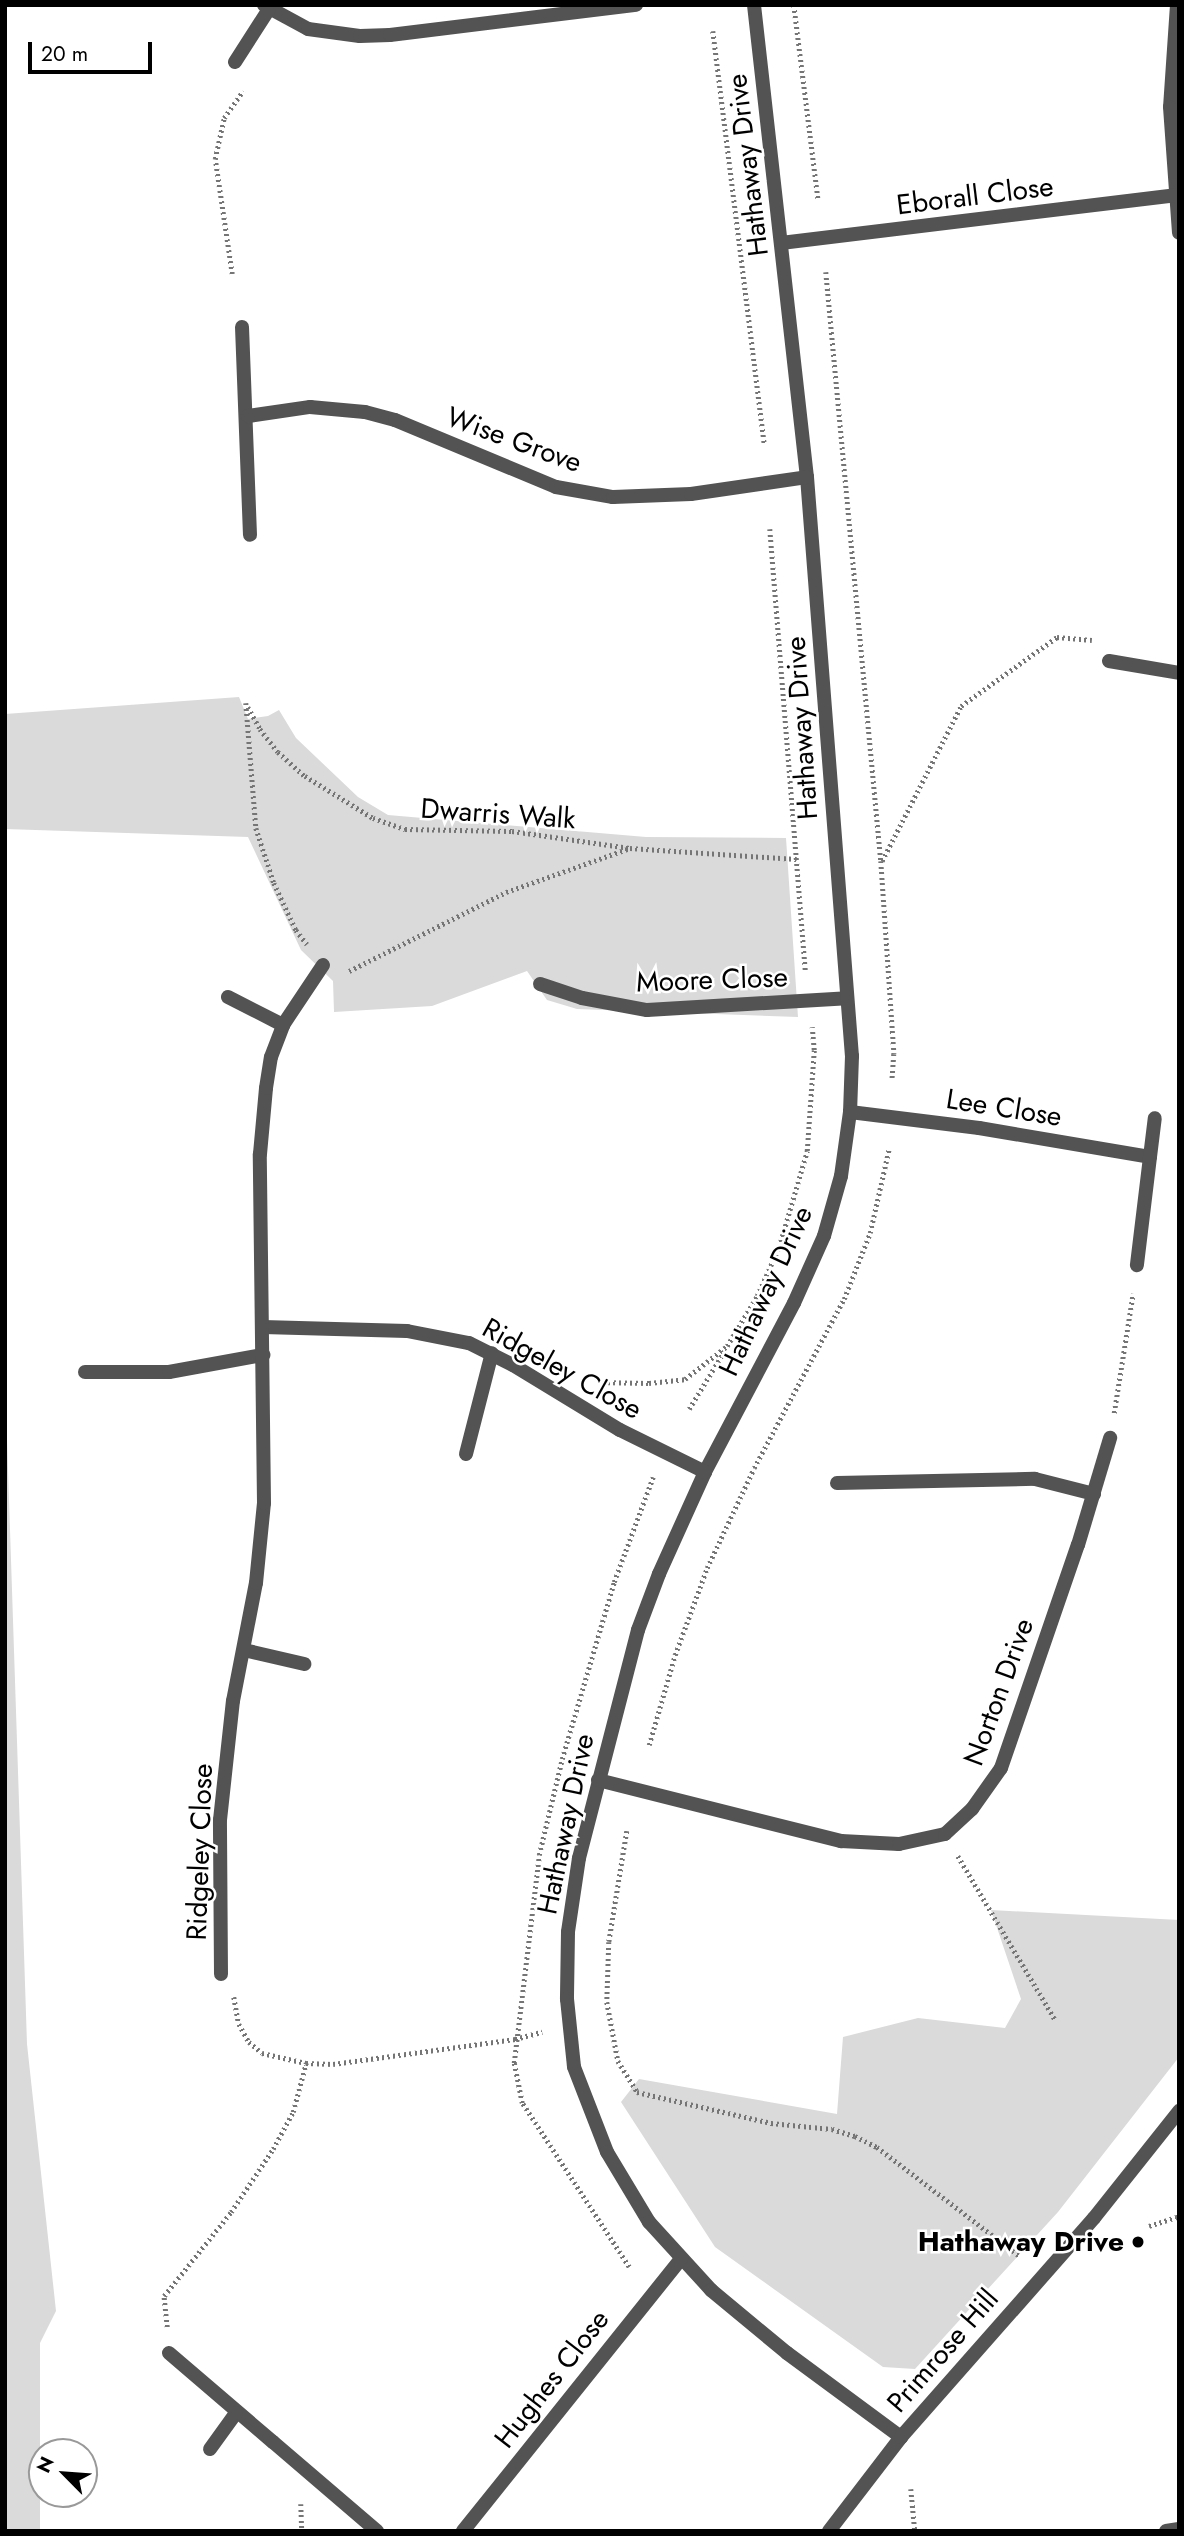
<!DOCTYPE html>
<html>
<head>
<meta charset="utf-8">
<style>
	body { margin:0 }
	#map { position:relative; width:1184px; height:2536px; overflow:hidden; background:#fff; font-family:Jost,sans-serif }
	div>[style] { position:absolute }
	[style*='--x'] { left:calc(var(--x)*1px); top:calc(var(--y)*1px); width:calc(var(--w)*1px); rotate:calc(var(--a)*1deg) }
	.green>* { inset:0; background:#dadada }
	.path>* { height:4.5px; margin-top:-2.25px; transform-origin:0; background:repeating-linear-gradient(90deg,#757575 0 2px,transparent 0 5.5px) }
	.service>* { height:14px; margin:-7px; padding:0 7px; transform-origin:7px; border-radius:7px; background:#535353 }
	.minor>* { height:14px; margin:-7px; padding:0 7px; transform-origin:7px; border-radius:7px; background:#535353 }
	.tertiary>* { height:14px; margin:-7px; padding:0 7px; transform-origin:7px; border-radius:7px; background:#535353 }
	.dots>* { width:19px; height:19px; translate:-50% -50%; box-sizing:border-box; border:4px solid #fff; border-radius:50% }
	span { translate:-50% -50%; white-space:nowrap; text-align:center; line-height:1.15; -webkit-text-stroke:5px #fff; paint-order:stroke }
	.street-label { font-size:28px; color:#000 }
	.poi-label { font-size:28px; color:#000; font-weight:700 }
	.right { translate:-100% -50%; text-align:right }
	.frame { position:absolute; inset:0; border:7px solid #000; pointer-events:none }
	.north { position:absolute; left:28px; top:2438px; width:70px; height:70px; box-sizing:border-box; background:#fff; border:2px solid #999; border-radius:50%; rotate:295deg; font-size:19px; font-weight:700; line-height:28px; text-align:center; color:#000 }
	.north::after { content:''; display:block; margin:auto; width:24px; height:32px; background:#000; clip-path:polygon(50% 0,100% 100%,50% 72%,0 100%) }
	.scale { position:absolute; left:28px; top:42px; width:124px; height:32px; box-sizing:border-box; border:4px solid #000; border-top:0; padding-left:9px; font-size:21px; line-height:24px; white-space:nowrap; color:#000; -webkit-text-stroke:5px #fff; paint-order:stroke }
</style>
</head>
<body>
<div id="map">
	<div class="green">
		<div style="clip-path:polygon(239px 697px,248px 719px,268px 716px,279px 710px,296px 738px,358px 797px,388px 815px,646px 837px,786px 838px,798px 1017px,577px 1009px,547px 1000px,527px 971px,432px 1006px,334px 1012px,333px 981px,301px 950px,248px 837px,5px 829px,5px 714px)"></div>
		<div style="clip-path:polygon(5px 1378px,27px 2044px,56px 2311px,40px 2343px,40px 2531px,5px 2531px)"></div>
		<div style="clip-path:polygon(991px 1910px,1179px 1920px,1179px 2057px,1058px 2212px,915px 2369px,883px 2367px,715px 2247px,621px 2102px,639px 2079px,837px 2114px,843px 2037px,918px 2018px,1005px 2028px,1021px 1999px)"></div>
	</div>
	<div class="path">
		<div style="--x:794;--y:5;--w:195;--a:82.9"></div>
		<div style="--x:713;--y:31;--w:415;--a:82.9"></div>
		<div style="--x:826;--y:272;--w:592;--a:84.67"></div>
		<div style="--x:881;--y:861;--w:193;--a:86.1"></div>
		<div style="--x:894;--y:1054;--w:27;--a:94"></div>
		<div style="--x:232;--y:274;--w:116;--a:-98.4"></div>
		<div style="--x:215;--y:159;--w:42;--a:-77.6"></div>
		<div style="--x:224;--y:118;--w:33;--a:-55"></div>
		<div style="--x:770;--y:529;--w:445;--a:85.4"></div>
		<div style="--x:246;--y:703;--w:125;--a:85.4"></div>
		<div style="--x:256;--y:828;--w:58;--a:71.9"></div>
		<div style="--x:274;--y:883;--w:52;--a:64.9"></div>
		<div style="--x:296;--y:930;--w:18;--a:52"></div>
		<div style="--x:248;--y:707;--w:25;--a:61"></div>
		<div style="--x:260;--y:729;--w:29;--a:52"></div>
		<div style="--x:278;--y:752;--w:36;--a:42"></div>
		<div style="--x:305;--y:776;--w:80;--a:31.7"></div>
		<div style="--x:373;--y:818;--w:34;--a:19"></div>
		<div style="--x:405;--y:829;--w:107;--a:1.1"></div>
		<div style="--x:512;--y:831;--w:119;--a:8.2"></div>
		<div style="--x:630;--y:848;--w:167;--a:3.8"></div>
		<div style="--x:882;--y:861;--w:174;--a:-63"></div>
		<div style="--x:961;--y:706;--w:118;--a:-35.7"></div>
		<div style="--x:1057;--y:637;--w:35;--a:5"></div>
		<div style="--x:349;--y:971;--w:176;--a:-26.7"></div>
		<div style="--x:506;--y:892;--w:132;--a:-19.5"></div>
		<div style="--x:597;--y:1382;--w:52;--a:1.1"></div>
		<div style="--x:649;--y:1383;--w:36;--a:-6"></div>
		<div style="--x:685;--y:1379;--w:53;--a:-38.2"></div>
		<div style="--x:727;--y:1346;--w:58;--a:-59"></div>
		<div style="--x:757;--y:1296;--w:54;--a:-65.8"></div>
		<div style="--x:779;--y:1247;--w:100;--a:-73.7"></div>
		<div style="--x:807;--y:1151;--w:101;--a:-86"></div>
		<div style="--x:814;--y:1050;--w:23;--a:-95"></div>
		<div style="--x:689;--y:1409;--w:69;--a:-58.6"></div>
		<div style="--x:1114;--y:1413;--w:121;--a:-81"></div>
		<div style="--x:649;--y:1745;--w:94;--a:-73.9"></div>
		<div style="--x:675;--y:1655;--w:93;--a:-69.8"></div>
		<div style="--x:707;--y:1568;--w:110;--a:-64.8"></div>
		<div style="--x:754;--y:1468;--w:191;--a:-62"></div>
		<div style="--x:844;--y:1299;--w:71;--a:-68.5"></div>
		<div style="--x:870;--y:1233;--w:86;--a:-77.3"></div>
		<div style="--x:627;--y:1831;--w:112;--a:99.2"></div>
		<div style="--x:609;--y:1942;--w:60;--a:91.9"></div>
		<div style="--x:607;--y:2002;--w:60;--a:79.4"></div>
		<div style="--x:618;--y:2061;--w:36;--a:58"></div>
		<div style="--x:637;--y:2092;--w:138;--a:13"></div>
		<div style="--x:771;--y:2123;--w:61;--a:5.6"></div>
		<div style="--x:832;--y:2129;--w:24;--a:17"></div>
		<div style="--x:855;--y:2136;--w:25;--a:27"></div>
		<div style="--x:877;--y:2147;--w:181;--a:37.4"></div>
		<div style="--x:958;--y:1856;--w:192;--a:59.3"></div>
		<div style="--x:234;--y:1997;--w:27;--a:80"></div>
		<div style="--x:239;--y:2024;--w:21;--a:61"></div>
		<div style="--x:249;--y:2042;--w:17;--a:40"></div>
		<div style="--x:262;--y:2053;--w:45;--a:12.8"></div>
		<div style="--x:306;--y:2063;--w:27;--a:2"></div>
		<div style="--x:333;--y:2064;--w:184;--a:-7.8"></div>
		<div style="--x:515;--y:2039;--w:28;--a:-15"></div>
		<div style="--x:1149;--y:2226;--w:32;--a:-18"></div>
		<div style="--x:629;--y:2267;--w:196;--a:-123.1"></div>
		<div style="--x:522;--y:2103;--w:41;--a:-101.3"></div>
		<div style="--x:514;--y:2063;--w:209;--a:-83.1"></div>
		<div style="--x:539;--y:1855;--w:99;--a:-76.5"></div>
		<div style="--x:562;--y:1759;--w:184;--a:-73.6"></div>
		<div style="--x:614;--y:1582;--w:112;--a:-69.6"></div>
		<div style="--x:167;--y:2327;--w:31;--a:-96"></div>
		<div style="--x:164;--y:2296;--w:107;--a:-51.4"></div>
		<div style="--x:231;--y:2212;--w:76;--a:-56.3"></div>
		<div style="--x:273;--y:2149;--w:42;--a:-61.6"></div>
		<div style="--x:293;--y:2112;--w:51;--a:-75.1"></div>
		<div style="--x:911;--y:2489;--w:42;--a:84.6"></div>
		<div style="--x:301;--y:2504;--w:27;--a:88"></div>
	</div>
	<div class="service">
		<div style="--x:540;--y:984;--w:44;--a:18.4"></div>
		<div style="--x:582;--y:998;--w:66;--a:10.5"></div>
		<div style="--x:647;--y:1010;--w:200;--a:-3.4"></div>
		<div style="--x:85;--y:1372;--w:84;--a:0"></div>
		<div style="--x:169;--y:1372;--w:96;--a:-10.3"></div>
		<div style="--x:466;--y:1454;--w:104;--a:-75.6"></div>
		<div style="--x:837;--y:1483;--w:198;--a:-1.2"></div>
		<div style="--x:169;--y:2353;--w:137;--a:40.6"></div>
		<div style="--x:210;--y:2449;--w:44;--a:-54.2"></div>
	</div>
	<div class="minor">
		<div style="--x:264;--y:5;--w:50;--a:28.6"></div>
		<div style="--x:308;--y:29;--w:52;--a:7.7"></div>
		<div style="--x:360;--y:36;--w:30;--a:-2"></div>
		<div style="--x:390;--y:35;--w:248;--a:-7"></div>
		<div style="--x:754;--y:5;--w:475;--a:83.6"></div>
		<div style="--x:807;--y:477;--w:581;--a:85.56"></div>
		<div style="--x:852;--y:1056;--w:56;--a:92"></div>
		<div style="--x:850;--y:1112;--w:65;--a:98"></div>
		<div style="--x:841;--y:1176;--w:62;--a:105.8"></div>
		<div style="--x:824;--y:1236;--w:73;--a:114.1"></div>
		<div style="--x:794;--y:1303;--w:191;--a:117.8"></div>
		<div style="--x:705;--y:1472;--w:112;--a:114.3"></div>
		<div style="--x:659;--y:1574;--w:60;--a:110.6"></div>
		<div style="--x:638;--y:1630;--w:236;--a:104.5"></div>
		<div style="--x:579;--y:1858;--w:75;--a:98.5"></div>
		<div style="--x:568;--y:1932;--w:67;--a:90.9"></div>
		<div style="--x:567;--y:1999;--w:68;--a:84.1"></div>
		<div style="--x:574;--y:2067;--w:91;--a:68.8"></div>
		<div style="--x:607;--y:2152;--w:82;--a:59"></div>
		<div style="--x:649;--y:2222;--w:92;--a:47.6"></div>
		<div style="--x:711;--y:2290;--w:99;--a:39.7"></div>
		<div style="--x:787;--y:2353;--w:142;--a:36.4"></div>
		<div style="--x:1177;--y:5;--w:102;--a:93.9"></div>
		<div style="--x:1170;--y:107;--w:126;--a:85.9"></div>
		<div style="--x:235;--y:62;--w:63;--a:-57.3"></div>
		<div style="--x:781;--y:243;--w:397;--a:-6.9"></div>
		<div style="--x:242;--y:327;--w:208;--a:87.8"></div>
		<div style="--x:248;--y:416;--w:63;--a:-8.3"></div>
		<div style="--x:310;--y:407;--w:55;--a:5.2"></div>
		<div style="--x:365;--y:412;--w:31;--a:15"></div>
		<div style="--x:395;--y:420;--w:174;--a:22.6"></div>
		<div style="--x:556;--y:487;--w:58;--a:10"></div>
		<div style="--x:613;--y:497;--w:78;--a:-2.2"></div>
		<div style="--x:691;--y:494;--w:117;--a:-8.3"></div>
		<div style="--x:1109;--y:661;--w:71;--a:9.7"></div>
		<div style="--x:228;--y:997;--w:62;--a:27"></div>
		<div style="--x:850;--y:1112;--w:130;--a:7.1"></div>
		<div style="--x:979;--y:1128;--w:173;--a:9.6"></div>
		<div style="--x:1150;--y:1157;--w:109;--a:96.9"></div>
		<div style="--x:1150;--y:1157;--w:39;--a:-83"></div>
		<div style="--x:263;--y:1327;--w:144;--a:1.6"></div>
		<div style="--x:407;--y:1331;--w:63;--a:11"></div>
		<div style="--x:469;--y:1343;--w:49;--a:26.6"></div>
		<div style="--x:513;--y:1365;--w:125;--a:31.3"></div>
		<div style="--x:620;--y:1430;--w:95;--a:26.3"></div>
		<div style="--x:1035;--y:1479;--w:61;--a:14.3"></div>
		<div style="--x:244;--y:1650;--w:62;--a:13.1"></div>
		<div style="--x:598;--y:1780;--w:251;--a:14.1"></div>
		<div style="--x:841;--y:1841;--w:58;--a:3"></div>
		<div style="--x:899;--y:1844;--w:47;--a:-12.3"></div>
		<div style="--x:945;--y:1834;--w:37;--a:-43"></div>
		<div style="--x:972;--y:1809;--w:50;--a:-54.7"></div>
		<div style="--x:1001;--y:1768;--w:236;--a:-71"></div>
		<div style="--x:1078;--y:1545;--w:112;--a:-73.3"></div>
		<div style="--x:221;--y:1974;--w:154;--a:-90.4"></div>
		<div style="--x:220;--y:1820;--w:120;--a:-83.8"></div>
		<div style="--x:233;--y:1701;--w:120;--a:-79"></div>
		<div style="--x:256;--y:1583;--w:80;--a:-84.3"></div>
		<div style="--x:264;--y:1503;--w:349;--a:-90.7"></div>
		<div style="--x:260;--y:1154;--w:66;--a:-84.8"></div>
		<div style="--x:266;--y:1088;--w:31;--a:-81"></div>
		<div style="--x:271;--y:1057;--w:34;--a:-69"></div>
		<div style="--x:283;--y:1025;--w:72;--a:-56.3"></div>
		<div style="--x:273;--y:2442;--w:137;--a:40.6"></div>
		<div style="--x:463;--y:2531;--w:349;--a:-51.3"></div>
		<div style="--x:1166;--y:2531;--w:13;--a:-9"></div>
	</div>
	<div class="tertiary">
		<div style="--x:829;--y:2531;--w:118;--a:-52.5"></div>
		<div style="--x:901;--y:2437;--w:292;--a:-48.6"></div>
		<div style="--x:1094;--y:2218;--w:137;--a:-51.5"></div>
	</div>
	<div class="dots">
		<div style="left:1138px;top:2242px;background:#000"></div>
	</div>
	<div class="street-label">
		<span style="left:748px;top:165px;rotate:-97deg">Hathaway Drive</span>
		<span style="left:975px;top:196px;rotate:-7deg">Eborall Close</span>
		<span style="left:514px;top:440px;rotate:20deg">Wise Grove</span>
		<span style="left:802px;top:728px;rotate:-94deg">Hathaway Drive</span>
		<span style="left:498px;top:814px;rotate:4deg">Dwarris Walk</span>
		<span style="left:712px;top:980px;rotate:-2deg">Moore Close</span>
		<span style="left:1004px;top:1108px;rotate:9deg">Lee Close</span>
		<span style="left:766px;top:1291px;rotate:-65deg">Hathaway Drive</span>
		<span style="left:562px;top:1369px;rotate:29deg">Ridgeley Close</span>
		<span style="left:999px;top:1692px;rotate:-70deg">Norton Drive</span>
		<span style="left:566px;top:1824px;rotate:-78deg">Hathaway Drive</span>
		<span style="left:200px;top:1852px;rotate:-88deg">Ridgeley Close</span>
		<span style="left:943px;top:2351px;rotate:-49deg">Primrose Hill</span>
		<span style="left:552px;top:2379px;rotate:-52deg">Hughes Close</span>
	</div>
	<div class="poi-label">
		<span class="right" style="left:1124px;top:2242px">Hathaway Drive</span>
	</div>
	<div class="frame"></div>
	<div class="north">N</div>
	<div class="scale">20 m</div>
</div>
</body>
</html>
